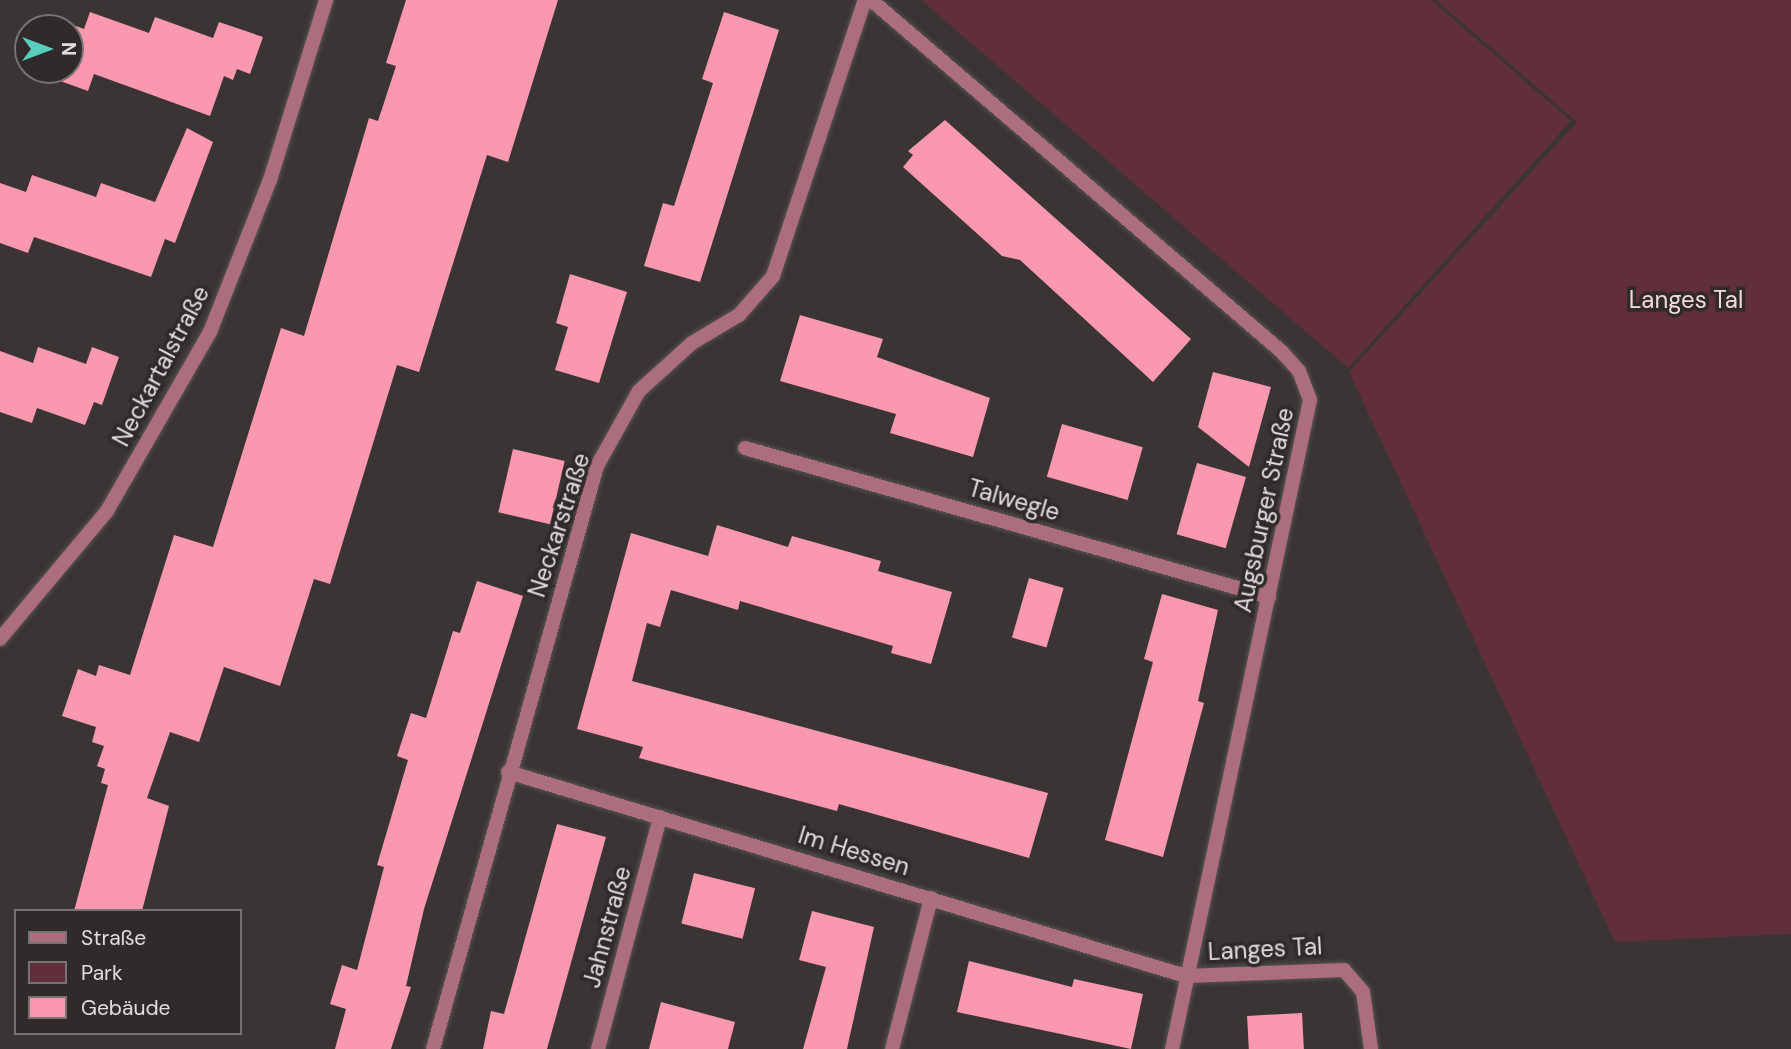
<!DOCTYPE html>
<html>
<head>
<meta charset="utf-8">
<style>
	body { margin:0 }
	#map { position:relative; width:1791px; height:1049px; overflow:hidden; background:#3a3435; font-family:"DM Sans",sans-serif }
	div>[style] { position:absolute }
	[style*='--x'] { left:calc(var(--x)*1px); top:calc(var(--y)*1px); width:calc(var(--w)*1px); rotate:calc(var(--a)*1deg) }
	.green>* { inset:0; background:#612e3c }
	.building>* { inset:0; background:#fa98b0; transform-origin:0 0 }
	.roads { filter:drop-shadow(0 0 2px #585253) drop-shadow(0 0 2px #585253) }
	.minor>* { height:14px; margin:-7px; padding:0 7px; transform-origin:7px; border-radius:7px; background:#ac6e7d }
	span { translate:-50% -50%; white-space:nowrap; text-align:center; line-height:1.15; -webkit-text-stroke:7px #302a2b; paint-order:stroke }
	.park-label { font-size:24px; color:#f3d9de }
	.street-label { font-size:24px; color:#e1ddde }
	.legend { position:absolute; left:14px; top:909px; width:228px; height:126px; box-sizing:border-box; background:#302a2b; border:2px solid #777273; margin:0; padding:9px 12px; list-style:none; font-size:21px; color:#e1ddde }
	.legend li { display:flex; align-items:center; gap:14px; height:35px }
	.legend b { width:35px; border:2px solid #777273 }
	.north { position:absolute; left:14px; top:14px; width:70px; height:70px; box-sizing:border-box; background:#302a2b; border:2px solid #777273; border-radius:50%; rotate:90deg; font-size:19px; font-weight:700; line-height:28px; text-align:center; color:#e1ddde }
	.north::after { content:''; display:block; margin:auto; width:24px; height:32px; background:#59cebf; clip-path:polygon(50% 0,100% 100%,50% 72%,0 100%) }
</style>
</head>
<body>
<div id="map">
	<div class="green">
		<div style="clip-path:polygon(921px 0,1431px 0,1571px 121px,1348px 368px)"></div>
		<div style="clip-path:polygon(1436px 0,1791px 0,1791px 934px,1615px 942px,1349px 372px,1577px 122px)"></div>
	</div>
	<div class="building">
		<div style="clip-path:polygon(406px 0,558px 0,508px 162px,487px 155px,419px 372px,397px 365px,330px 584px,314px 579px,280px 686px,224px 667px,199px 742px,170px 732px,147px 798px,169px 806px,142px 911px,74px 911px,108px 785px,101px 783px,105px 769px,97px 766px,104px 746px,92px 742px,96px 727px,62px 716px,78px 669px,96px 676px,99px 665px,130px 675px,174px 535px,213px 547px,281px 328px,304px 336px,369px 118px,378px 121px,396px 66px,386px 63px)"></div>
		<div style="clip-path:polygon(90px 12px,149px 33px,155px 17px,213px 38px,219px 22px,263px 37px,250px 74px,237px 69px,233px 80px,224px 76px,210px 116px,94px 74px,88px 91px,38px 73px,70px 70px,70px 28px,54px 28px,57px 19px,84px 29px)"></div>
		<div style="clip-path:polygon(724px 12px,779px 30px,700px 282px,644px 266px,663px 203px,674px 206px,713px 83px,702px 79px)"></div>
		<div style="clip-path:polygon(945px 120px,1191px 339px,1153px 382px,1020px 260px,1002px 256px,903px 167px,913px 155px,908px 151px)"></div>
		<div style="clip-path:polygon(187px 128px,213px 142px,175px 243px,165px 239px,151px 277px,34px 237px,28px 253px,0 243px,0 183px,26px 192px,32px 175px,96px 197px,101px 183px,155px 202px)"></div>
		<div style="clip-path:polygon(570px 274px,627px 292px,599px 383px,555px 370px,568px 327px,556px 323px)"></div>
		<div style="clip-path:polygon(800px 315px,883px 339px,877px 357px,990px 398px,973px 457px,890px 433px,896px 414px,780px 381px)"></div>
		<div style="clip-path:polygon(38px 347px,86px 364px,92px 347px,119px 357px,102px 405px,94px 402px,85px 425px,37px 408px,32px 423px,0 412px,0 351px,33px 363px)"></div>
		<div style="clip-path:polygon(1213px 372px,1271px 387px,1249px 467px,1198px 427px)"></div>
		<div style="left:1062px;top:424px;width:84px;height:55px;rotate:16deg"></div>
		<div style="left:513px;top:449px;width:53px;height:65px;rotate:13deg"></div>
		<div style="left:1197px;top:463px;width:51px;height:74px;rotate:16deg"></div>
		<div style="clip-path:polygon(717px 525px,788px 547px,792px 536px,881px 561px,878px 571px,952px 592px,931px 664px,891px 653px,893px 646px,740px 601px,738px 610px,671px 590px,660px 627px,647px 623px,632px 681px,1048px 793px,1029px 858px,839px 804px,837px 811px,639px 758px,643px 747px,577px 729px,631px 533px,708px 556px)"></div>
		<div style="left:1029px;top:578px;width:36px;height:62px;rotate:16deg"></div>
		<div style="clip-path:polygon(477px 581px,523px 596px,424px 909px,406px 986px,411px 987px,391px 1049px,335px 1049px,346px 1009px,330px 1004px,342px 965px,357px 970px,384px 867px,377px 865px,408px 760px,397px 756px,411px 713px,426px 718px,453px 631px,460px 633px)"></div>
		<div style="clip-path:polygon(1162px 594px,1218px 610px,1198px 701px,1204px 703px,1163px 857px,1105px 840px,1153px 662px,1144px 659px)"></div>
		<div style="clip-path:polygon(557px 824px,606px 837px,547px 1049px,483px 1049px,491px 1011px,504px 1014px)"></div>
		<div style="left:694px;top:873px;width:63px;height:52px;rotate:14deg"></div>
		<div style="clip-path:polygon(812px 911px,874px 927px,847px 1049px,803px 1049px,826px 967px,799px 960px)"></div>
		<div style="clip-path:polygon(969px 961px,1072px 987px,1074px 979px,1143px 994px,1131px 1049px,957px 1012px)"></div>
		<div style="clip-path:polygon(661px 1002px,735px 1022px,728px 1049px,649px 1049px)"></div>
		<div style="left:1302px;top:1013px;width:36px;height:55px;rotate:87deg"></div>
	</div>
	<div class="roads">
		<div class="minor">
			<div style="--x:871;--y:0;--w:540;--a:40.57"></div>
			<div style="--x:1281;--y:351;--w:27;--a:48"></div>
			<div style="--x:1299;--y:371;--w:31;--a:69"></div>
			<div style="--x:1310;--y:400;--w:664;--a:102"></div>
			<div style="--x:745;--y:448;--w:545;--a:15.87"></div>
			<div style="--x:0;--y:639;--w:167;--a:-50.1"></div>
			<div style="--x:107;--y:511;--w:207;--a:-60.1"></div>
			<div style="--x:210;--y:332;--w:163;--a:-68.5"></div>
			<div style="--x:270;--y:180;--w:189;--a:-72.7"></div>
			<div style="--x:508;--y:772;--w:708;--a:16.75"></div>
			<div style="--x:1186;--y:976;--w:158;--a:-2.2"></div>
			<div style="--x:1344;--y:970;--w:29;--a:49"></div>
			<div style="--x:1363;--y:992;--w:58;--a:82"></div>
			<div style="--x:433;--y:1049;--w:606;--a:-74.29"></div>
			<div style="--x:597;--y:466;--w:86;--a:-60.8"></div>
			<div style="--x:639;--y:391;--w:72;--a:-42.2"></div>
			<div style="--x:692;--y:343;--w:55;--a:-30.8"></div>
			<div style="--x:739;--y:315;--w:52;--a:-48.9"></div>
			<div style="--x:773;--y:276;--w:291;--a:-71.6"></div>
			<div style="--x:598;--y:1049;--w:240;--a:-75"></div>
			<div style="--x:892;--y:1049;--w:156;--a:-75.5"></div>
		</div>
	</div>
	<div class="park-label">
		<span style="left:1686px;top:300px">Langes Tal</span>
	</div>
	<div class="street-label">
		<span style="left:161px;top:366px;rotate:-62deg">Neckartalstraße</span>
		<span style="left:1014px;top:500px;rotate:16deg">Talwegle</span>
		<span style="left:1264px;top:510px;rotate:-78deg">Augsburger Straße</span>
		<span style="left:559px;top:525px;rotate:-72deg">Neckarstraße</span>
		<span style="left:854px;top:851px;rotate:17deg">Im Hessen</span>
		<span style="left:607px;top:927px;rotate:-75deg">Jahnstraße</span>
		<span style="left:1265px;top:949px;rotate:-3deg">Langes Tal</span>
	</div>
	<ul class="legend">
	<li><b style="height:9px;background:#ac6e7d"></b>Straße</li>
	<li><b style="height:19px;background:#612e3c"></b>Park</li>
	<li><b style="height:19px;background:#fa98b0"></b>Gebäude</li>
	</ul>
	<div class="north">N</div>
</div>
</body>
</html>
